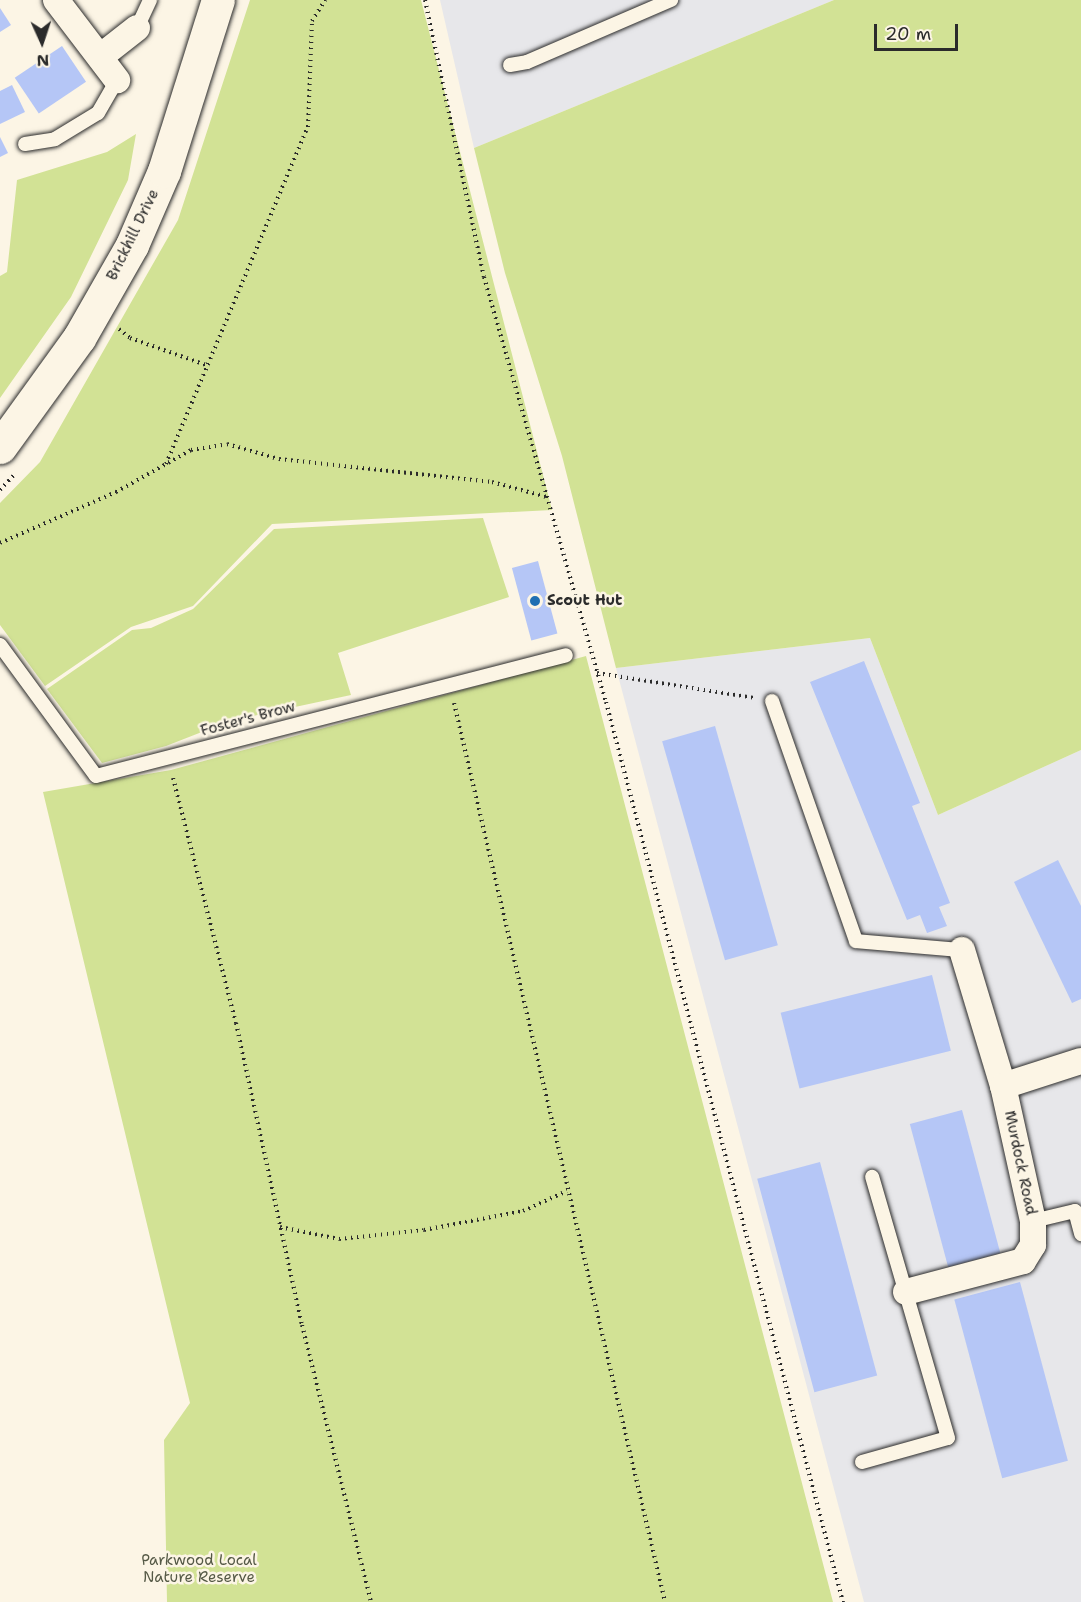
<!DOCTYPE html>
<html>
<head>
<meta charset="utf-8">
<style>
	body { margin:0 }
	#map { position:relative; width:1081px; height:1602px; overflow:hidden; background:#fcf5e5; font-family:"Shantell Sans",sans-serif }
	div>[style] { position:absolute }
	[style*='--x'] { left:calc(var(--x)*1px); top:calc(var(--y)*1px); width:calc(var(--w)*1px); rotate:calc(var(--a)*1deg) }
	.built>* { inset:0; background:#e7e7ea }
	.green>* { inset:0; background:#d2e295 }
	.building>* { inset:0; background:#b5c6f6; transform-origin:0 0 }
	.path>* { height:4px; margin-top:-2px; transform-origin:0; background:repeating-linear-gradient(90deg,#2b2b2b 0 1.5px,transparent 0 6px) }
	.roads { filter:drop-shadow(0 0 2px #2b2b2b) drop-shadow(0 0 2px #2b2b2b) }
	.service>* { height:14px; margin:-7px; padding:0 7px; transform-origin:7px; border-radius:7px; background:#fcf5e5 }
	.minor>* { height:26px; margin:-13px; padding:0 13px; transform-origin:13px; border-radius:13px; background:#fcf5e5 }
	.tertiary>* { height:33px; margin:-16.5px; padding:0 16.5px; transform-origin:16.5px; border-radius:16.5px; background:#fcf5e5 }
	.dots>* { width:16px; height:16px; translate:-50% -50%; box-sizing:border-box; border:3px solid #fcf5e5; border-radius:50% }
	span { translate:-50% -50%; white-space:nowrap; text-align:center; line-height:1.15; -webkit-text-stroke:5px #fcf5e5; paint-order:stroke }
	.street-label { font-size:15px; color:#2b2b2b }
	.poi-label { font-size:15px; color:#2b2b2b; font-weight:700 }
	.left { translate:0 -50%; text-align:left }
	.park-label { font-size:15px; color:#555946 }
	.north { position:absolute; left:12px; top:12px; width:60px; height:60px; -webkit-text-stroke:4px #fcf5e5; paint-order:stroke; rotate:177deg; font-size:16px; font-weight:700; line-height:24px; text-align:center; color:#2b2b2b }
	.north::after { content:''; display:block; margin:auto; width:21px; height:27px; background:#2b2b2b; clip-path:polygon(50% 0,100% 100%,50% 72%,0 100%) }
	.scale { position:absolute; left:874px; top:24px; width:84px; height:27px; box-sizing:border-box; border:3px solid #2b2b2b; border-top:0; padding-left:8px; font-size:18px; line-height:21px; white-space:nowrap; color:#2b2b2b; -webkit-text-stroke:4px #fcf5e5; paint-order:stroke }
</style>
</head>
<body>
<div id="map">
	<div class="built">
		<div style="clip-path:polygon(440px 0,834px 0,474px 148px)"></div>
		<div style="clip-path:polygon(870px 638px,938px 815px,1081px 750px,1081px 1602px,864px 1602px,616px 668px)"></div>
	</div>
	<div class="green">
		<div style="clip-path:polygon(250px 0,421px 0,552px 510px,272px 524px,193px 606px,131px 627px,45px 686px,0 625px,0 503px,40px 462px,178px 220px)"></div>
		<div style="clip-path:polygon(834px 0,1081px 0,1081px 750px,938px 815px,870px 638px,616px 668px,562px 456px,505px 273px,474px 148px)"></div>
		<div style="clip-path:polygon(136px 134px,128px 180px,71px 297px,0 398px,0 276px,7px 272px,17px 180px,107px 152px)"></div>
		<div style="clip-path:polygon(483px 518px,509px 597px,338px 653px,351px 695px,230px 721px,166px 746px,102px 763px,47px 689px,132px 630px,151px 628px,193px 609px,274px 529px)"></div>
		<div style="clip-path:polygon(586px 656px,833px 1602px,167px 1602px,164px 1440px,190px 1403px,43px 792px,171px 770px)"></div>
	</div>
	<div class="building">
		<div style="clip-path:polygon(0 8px,11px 25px,0 32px)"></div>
		<div style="left:62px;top:46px;width:43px;height:57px;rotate:56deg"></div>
		<div style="clip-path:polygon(12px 85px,25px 112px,0 124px,0 91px)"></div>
		<div style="clip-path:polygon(0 137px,8px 153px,0 157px)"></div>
		<div style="left:538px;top:561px;width:75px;height:27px;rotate:75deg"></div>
		<div style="clip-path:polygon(864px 661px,920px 803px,912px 806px,950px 903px,939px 907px,947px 926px,927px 933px,920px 915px,907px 920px,810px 682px)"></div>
		<div style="left:715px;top:726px;width:228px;height:55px;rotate:74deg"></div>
		<div style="clip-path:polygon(1058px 860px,1081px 906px,1081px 999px,1072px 1003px,1014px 882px)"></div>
		<div style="left:932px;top:975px;width:78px;height:156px;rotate:76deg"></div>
		<div style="left:962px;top:1110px;width:148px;height:54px;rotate:75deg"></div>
		<div style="left:820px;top:1162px;width:221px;height:65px;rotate:75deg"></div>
		<div style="left:1020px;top:1282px;width:185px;height:68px;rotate:75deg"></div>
	</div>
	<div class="path">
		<div style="--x:425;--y:0;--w:283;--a:78"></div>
		<div style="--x:484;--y:277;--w:442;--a:74"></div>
		<div style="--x:606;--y:702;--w:931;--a:75.25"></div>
		<div style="--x:119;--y:329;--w:14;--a:39"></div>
		<div style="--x:130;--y:338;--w:84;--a:19.5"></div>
		<div style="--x:166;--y:464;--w:366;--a:-67.2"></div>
		<div style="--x:308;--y:127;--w:106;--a:-87.8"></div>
		<div style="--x:312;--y:21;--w:25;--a:-58"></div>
		<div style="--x:0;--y:490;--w:21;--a:-47"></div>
		<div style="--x:0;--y:543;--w:127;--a:-23.7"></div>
		<div style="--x:116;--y:492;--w:86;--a:-29.2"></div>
		<div style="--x:191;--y:450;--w:36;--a:-9"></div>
		<div style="--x:227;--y:444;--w:54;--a:16.1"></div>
		<div style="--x:279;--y:459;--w:214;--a:6.2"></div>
		<div style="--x:492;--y:482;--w:57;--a:15.3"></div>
		<div style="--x:597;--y:673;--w:159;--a:9"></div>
		<div style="--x:454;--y:703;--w:923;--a:76.79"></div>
		<div style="--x:173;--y:778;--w:253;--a:75.6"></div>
		<div style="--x:236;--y:1023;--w:309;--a:77.7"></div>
		<div style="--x:302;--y:1325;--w:285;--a:76"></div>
		<div style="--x:280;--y:1227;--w:60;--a:11.5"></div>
		<div style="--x:339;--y:1239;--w:85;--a:-6"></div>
		<div style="--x:424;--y:1230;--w:101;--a:-10.9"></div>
		<div style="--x:523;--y:1211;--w:48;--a:-24.4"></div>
	</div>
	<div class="roads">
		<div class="service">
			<div style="--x:137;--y:28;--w:31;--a:-65"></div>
			<div style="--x:510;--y:65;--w:17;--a:-10"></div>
			<div style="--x:527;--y:62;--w:157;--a:-23.3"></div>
			<div style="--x:25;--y:144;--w:30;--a:-9"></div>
			<div style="--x:55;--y:139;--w:50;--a:-31.2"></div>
			<div style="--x:98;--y:113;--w:38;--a:-60"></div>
			<div style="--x:0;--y:645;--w:162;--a:53.8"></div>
			<div style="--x:96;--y:776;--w:485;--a:-14.4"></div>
			<div style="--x:772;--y:701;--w:254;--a:70.7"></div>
			<div style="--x:856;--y:941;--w:106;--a:4.9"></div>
			<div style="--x:1033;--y:1221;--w:43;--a:-13.4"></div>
			<div style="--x:1075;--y:1211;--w:24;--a:75"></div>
			<div style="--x:862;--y:1462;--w:89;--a:-15.6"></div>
			<div style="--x:948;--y:1438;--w:272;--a:-106.2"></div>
		</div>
		<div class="minor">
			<div style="--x:56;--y:0;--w:101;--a:52.7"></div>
			<div style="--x:100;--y:57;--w:47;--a:-38.1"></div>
			<div style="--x:962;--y:950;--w:142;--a:73.2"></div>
			<div style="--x:906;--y:1292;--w:121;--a:-14.8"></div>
			<div style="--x:1023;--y:1261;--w:19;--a:-58"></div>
			<div style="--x:1033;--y:1245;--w:24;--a:-90"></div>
			<div style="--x:1033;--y:1221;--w:138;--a:-102.5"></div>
			<div style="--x:1003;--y:1086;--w:82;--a:-17.8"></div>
		</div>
		<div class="tertiary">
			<div style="--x:0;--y:447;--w:135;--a:-54.1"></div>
			<div style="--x:79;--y:338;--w:107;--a:-60.3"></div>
			<div style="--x:132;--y:245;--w:81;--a:-66.6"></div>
			<div style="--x:164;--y:171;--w:179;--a:-72.5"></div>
		</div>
	</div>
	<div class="dots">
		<div style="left:535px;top:601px;background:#1f6fb2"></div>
	</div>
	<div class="street-label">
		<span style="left:133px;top:235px;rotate:-64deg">Brickhill Drive</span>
		<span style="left:248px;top:719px;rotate:-15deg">Foster's Brow</span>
		<span style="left:1020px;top:1163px;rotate:78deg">Murdock Road</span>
	</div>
	<div class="poi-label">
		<span class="left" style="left:547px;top:601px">Scout Hut</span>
	</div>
	<div class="park-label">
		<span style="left:199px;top:1569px">Parkwood Local<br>Nature Reserve</span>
	</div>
	<div class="north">N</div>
	<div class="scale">20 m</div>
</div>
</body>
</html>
